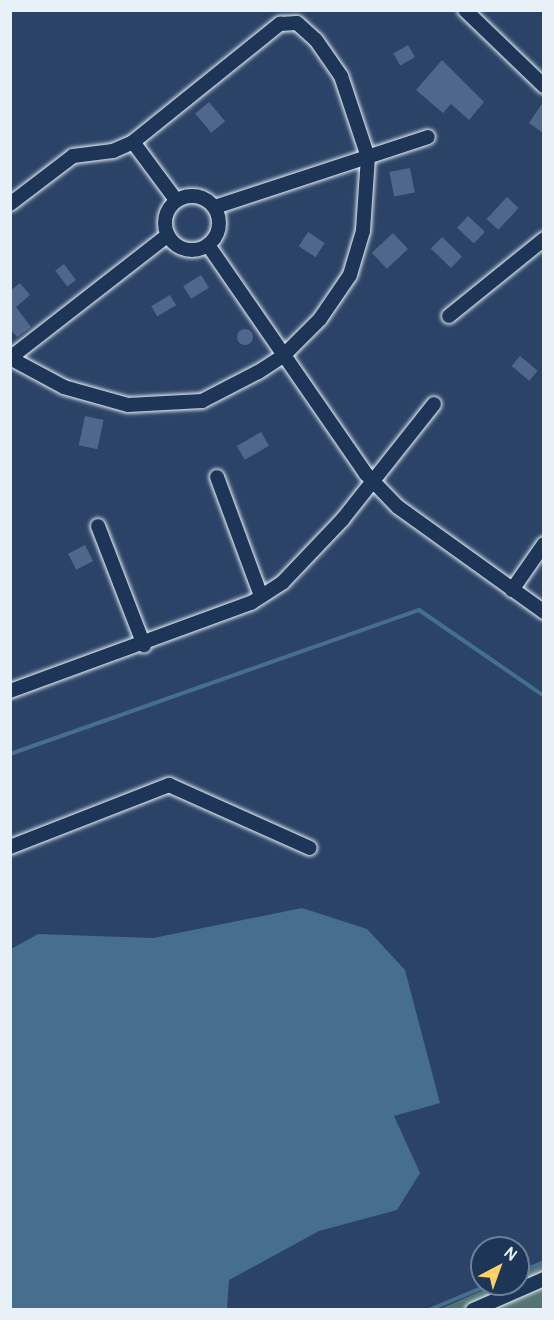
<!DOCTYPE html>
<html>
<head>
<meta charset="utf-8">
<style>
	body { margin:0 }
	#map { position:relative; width:554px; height:1320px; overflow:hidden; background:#2b4366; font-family:Pangolin,sans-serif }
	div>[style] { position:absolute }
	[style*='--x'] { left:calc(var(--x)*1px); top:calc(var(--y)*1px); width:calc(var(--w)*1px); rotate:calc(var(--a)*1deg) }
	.green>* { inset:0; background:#547474 }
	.water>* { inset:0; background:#456f8d }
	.stream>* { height:4px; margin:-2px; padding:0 2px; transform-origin:2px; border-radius:2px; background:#456f8d }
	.building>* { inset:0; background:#50678c; transform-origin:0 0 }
	.round { border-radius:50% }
	.roads { filter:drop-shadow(0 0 2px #e8f1f8) drop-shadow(0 0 2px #e8f1f8) }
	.minor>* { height:14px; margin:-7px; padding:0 7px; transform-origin:7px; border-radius:7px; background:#1d3557 }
	.minor>.ring { margin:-7px; padding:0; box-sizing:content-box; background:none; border:14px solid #1d3557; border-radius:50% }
	span { translate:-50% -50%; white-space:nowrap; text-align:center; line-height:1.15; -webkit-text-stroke:4.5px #1d3557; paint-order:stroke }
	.frame { position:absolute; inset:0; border:12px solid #e8f1f8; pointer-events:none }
	.north { position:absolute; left:470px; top:1236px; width:60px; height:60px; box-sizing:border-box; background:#1d3557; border:2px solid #6e8097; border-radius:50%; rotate:41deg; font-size:16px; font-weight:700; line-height:24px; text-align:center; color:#e8f1f8 }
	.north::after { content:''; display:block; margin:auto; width:21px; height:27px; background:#ffd166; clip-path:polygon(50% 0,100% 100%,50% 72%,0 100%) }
</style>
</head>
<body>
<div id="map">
	<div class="green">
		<div style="clip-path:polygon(543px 1264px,543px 1309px,438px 1310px,497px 1284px,518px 1284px,518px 1275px)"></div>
	</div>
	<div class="water">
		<div style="clip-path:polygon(302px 908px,367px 929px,405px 970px,440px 1103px,394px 1116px,420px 1173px,397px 1210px,319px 1231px,229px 1280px,227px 1309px,11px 1309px,11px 949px,38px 934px,153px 938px)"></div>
	</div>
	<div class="stream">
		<div style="--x:10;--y:754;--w:434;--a:-19.4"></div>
		<div style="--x:419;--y:610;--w:152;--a:34.5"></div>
		<div style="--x:518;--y:1273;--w:28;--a:-23"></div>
		<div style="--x:429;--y:1310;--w:67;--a:-22.8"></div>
	</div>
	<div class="building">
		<div style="left:408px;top:45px;width:14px;height:17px;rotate:60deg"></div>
		<div style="clip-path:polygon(442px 60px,484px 102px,469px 120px,451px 104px,443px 113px,416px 90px)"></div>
		<div style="left:209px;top:102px;width:25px;height:18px;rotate:50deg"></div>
		<div style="clip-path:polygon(543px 102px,543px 133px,529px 123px)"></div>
		<div style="left:410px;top:168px;width:25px;height:21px;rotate:79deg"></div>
		<div style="left:507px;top:197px;width:16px;height:30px;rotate:43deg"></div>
		<div style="left:468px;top:216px;width:23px;height:16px;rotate:43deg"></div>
		<div style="left:308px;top:232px;width:20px;height:17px;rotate:33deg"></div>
		<div style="left:393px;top:233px;width:22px;height:29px;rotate:47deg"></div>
		<div style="left:442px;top:237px;width:28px;height:16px;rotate:44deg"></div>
		<div style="left:64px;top:264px;width:20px;height:11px;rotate:53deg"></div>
		<div style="left:201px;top:275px;width:15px;height:21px;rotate:58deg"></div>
		<div style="clip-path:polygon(20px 283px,30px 295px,16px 307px,31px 327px,17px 337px,10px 329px,10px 291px)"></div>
		<div style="left:170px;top:295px;width:12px;height:22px;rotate:59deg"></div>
		<div class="round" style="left:237px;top:329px;width:16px;height:16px"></div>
		<div style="left:520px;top:356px;width:23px;height:13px;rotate:40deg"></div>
		<div style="left:85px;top:416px;width:19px;height:30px;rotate:12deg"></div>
		<div style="left:261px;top:432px;width:16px;height:28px;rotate:60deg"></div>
		<div style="left:85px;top:545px;width:18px;height:19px;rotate:63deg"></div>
	</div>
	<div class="roads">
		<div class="minor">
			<div style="--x:465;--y:10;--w:110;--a:43.9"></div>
			<div style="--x:133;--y:142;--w:72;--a:53.4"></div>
			<div class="ring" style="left:165px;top:196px;width:40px;height:40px"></div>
			<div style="--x:10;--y:204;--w:79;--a:-37.3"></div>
			<div style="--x:73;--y:156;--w:40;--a:-7.1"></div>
			<div style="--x:113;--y:151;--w:22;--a:-24"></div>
			<div style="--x:133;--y:142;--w:189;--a:-38.8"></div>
			<div style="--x:280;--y:24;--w:17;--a:-3"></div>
			<div style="--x:297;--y:23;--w:25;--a:42"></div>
			<div style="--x:316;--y:40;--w:44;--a:55.2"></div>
			<div style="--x:341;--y:76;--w:85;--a:71.6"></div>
			<div style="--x:368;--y:157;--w:74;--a:93.9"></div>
			<div style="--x:363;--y:231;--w:46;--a:106.5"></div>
			<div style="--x:350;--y:275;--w:53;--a:124.3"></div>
			<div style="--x:320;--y:319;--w:52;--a:135"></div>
			<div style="--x:283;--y:356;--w:30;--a:147"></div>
			<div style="--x:258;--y:372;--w:63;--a:152.6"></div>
			<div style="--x:202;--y:401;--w:74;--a:176.9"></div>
			<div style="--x:128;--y:405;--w:66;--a:-164.3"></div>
			<div style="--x:64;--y:387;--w:61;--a:-151.8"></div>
			<div style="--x:215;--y:207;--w:224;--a:-18.2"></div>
			<div style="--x:208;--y:245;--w:278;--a:55.4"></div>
			<div style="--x:366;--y:474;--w:46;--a:45.9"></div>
			<div style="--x:398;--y:507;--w:180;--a:35.7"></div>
			<div style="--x:449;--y:316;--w:122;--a:-39"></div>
			<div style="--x:10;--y:358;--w:200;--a:-37.9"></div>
			<div style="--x:217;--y:477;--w:127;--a:69.7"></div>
			<div style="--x:98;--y:526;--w:128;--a:68.9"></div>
			<div style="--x:512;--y:590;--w:56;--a:-55.2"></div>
			<div style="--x:10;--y:691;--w:257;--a:-20.1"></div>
			<div style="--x:251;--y:603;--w:38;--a:-33"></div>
			<div style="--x:283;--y:582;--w:86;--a:-46.4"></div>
			<div style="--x:342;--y:520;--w:148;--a:-51.6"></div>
			<div style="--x:10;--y:847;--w:171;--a:-21.3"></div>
			<div style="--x:169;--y:785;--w:154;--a:24.1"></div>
			<div style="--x:473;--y:1310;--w:77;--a:-23.6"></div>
		</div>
	</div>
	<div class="frame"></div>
	<div class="north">N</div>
</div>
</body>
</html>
